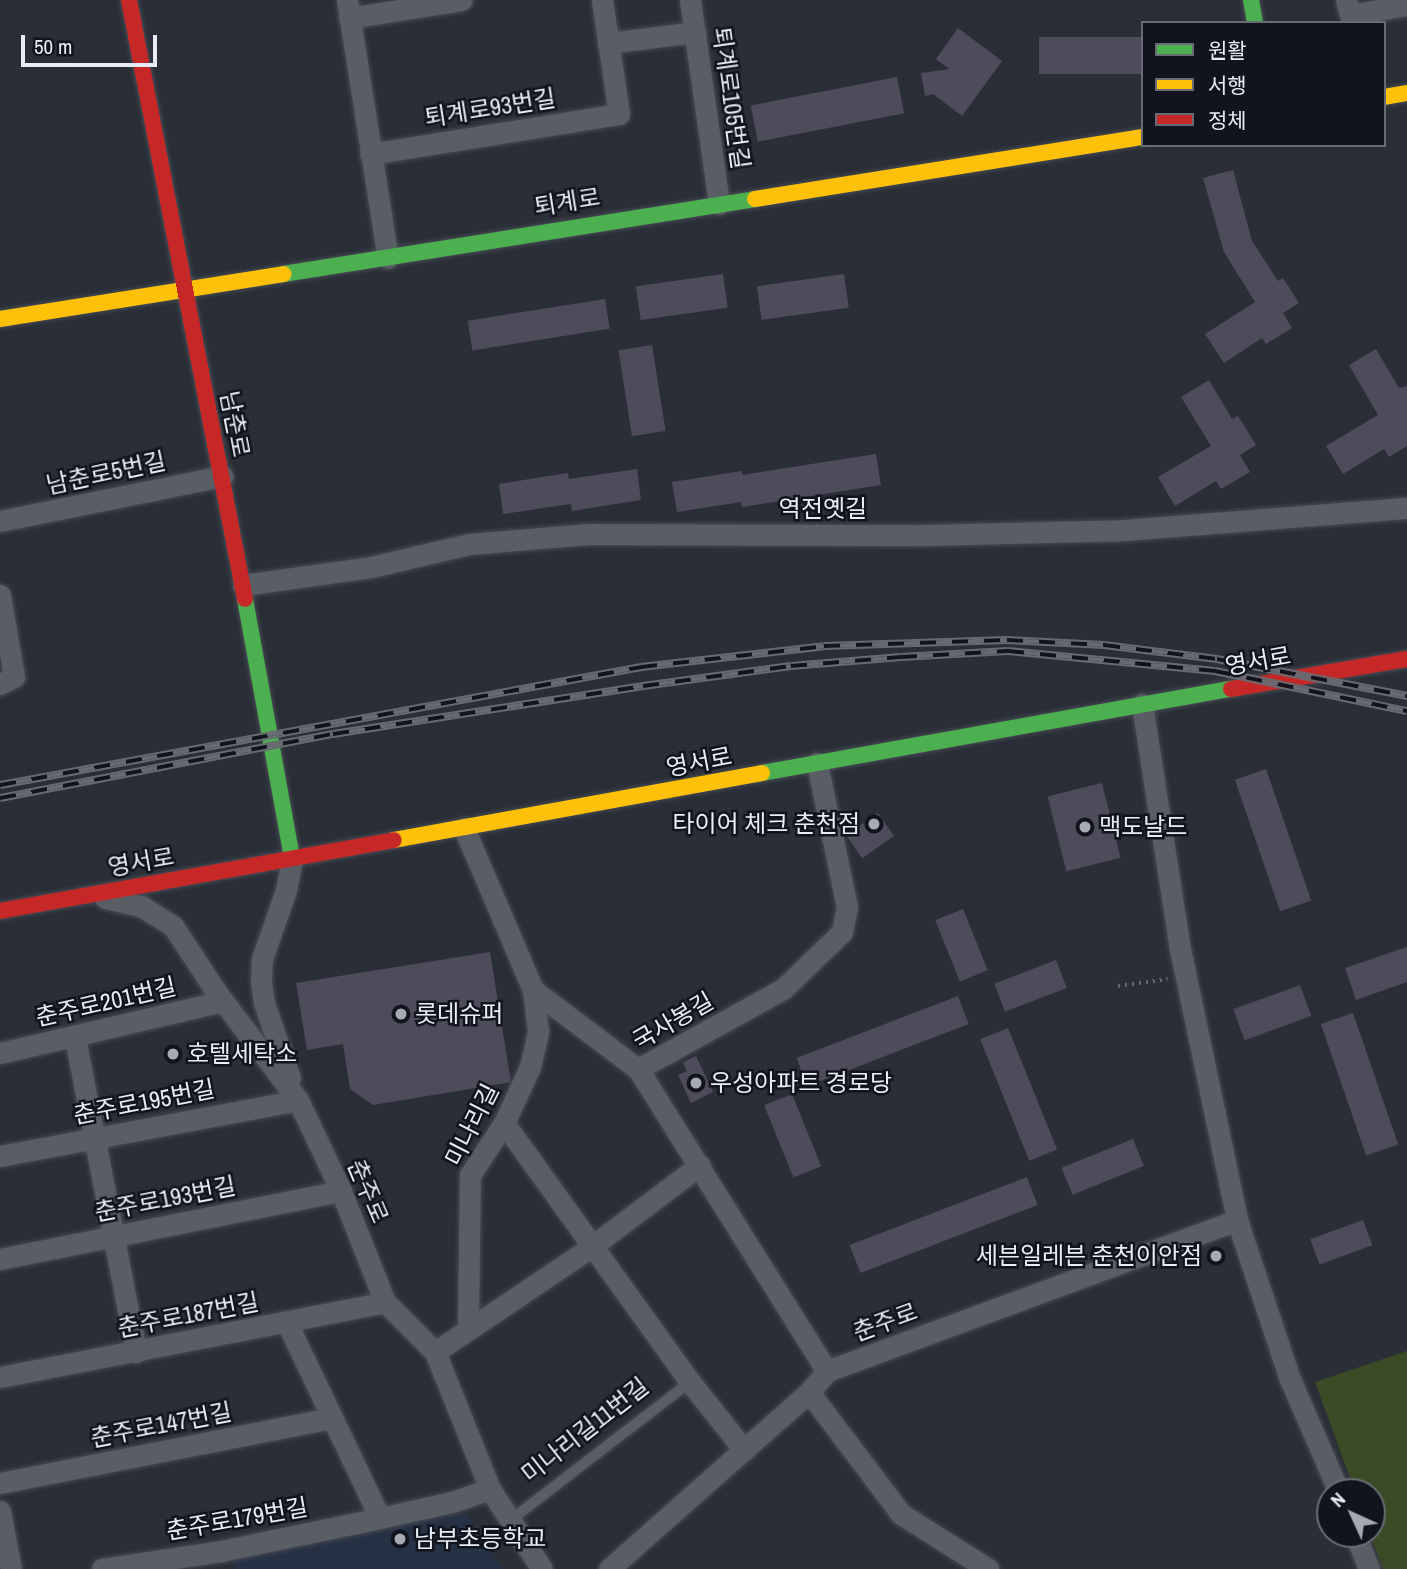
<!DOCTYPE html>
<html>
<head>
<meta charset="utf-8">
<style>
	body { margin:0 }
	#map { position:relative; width:1407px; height:1569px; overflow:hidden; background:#2a2e37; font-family:"Archivo Narrow","Noto Sans KR",sans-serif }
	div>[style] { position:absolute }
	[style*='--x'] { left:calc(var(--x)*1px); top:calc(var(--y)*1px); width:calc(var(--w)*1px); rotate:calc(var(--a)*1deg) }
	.built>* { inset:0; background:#273145 }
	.green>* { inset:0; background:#3a4b26 }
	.building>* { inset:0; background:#4e4c5a; transform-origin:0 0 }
	.path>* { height:3.5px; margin-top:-1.75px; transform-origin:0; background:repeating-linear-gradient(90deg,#65686e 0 2px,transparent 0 7px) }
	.roads { filter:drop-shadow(0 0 2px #464a52) drop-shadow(0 0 2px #464a52) }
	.lane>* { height:10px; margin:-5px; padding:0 5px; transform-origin:5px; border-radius:5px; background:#595d64 }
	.street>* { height:21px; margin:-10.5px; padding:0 10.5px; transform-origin:10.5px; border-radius:10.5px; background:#595d64 }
	.fast>* { height:16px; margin:-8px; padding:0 8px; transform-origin:8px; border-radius:8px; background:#4caf50 }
	.slow>* { height:16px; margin:-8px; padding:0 8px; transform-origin:8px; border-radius:8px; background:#ffc107 }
	.jam>* { height:16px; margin:-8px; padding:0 8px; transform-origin:8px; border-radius:8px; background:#c62828 }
	.rail>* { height:8px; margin-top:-4px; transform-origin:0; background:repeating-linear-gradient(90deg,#11141c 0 16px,#676a71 0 32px); box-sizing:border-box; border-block:2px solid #676a71 }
	.dots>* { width:19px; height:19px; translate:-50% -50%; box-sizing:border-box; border:4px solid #11141c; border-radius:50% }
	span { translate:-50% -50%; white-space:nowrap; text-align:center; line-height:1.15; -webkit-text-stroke:5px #11141c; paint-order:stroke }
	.street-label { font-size:24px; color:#e7edf8 }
	.poi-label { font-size:24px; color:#e7edf8 }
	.right { translate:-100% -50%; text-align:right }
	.left { translate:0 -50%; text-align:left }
	.legend { position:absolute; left:1141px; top:21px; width:245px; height:126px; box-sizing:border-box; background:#11141c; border:2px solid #676b74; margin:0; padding:9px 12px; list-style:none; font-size:21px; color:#e7edf8 }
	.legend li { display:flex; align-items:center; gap:14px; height:35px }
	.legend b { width:35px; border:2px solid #676b74 }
	.north { position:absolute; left:1316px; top:1478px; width:70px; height:70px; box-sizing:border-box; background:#11141c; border:2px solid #676b74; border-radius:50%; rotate:315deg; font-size:19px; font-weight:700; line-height:28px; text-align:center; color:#e7edf8 }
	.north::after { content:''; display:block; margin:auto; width:24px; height:32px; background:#a5aab4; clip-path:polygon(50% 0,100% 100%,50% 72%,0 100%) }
	.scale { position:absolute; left:21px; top:35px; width:136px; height:32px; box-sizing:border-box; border:4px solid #e7edf8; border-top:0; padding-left:9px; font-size:21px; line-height:24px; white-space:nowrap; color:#e7edf8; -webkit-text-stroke:5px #11141c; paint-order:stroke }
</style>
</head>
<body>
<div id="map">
	<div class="built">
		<div style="clip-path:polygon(467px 1514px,503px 1569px,235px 1569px,233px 1559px,401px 1519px)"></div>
	</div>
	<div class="green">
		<div style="clip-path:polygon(1407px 1351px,1407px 1569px,1383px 1569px,1370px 1534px,1372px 1492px,1355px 1492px,1315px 1382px)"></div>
	</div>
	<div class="building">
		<div style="clip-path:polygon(958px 28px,1002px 61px,962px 116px,933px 94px,925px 96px,921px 73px,949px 69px,936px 59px)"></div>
		<div style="left:1143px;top:37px;width:37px;height:104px;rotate:90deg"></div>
		<div style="left:897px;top:77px;width:37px;height:149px;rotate:79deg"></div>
		<div style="clip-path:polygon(1233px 170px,1252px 241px,1278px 281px,1283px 278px,1299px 303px,1283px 313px,1292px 328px,1266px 344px,1262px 338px,1224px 363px,1205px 334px,1255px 302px,1224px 252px,1203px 178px)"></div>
		<div style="left:723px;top:274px;width:34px;height:88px;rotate:82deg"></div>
		<div style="left:844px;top:274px;width:34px;height:88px;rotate:82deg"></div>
		<div style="left:605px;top:299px;width:30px;height:139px;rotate:81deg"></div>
		<div style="left:652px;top:345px;width:87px;height:34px;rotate:81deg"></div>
		<div style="clip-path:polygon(1376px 349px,1399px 388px,1407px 386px,1407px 446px,1389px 457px,1384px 449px,1343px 474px,1326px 446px,1378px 415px,1349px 365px)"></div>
		<div style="clip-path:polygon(1209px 380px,1232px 419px,1238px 416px,1256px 445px,1240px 455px,1250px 472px,1221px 489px,1216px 481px,1175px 506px,1158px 477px,1211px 446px,1181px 397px)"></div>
		<div style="clip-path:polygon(876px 454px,881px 485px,742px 507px,741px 502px,677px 512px,672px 482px,742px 471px,742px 475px)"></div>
		<div style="clip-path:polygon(637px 469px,641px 500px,572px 511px,571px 504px,503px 514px,499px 484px,568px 473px,569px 479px)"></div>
		<div style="left:1266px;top:769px;width:139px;height:33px;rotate:71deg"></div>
		<div style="left:1102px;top:783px;width:77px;height:56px;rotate:76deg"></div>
		<div style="left:878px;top:813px;width:28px;height:39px;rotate:55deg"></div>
		<div style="left:963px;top:909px;width:66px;height:30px;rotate:68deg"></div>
		<div style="clip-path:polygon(1407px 947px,1407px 982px,1356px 1000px,1345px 968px)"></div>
		<div style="clip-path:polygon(490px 952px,511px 1082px,373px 1105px,350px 1089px,343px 1044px,307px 1050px,296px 983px)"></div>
		<div style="left:1056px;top:960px;width:30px;height:66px;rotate:69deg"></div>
		<div style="left:1300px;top:985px;width:33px;height:71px;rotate:70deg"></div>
		<div style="left:958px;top:996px;width:30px;height:173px;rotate:69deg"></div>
		<div style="left:1353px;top:1013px;width:139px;height:34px;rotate:71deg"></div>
		<div style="left:1008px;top:1028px;width:131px;height:30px;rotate:68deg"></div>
		<div style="clip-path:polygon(696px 1056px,713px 1092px,691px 1103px,678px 1075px,687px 1071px,683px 1062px)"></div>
		<div style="left:792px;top:1094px;width:78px;height:30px;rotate:68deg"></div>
		<div style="left:1133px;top:1139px;width:29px;height:77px;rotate:68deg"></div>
		<div style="left:1027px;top:1177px;width:30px;height:190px;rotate:69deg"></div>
		<div style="left:1363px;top:1220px;width:27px;height:56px;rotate:70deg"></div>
	</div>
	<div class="path">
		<div style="--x:1118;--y:986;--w:50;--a:-8"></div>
	</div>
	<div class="roads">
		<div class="lane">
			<div style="--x:512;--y:1519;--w:225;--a:-37.6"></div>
		</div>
		<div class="street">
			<div style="--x:347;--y:0;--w:261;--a:81"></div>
			<div style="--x:690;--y:0;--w:206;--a:81.9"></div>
			<div style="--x:1346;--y:0;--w:16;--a:75"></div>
			<div style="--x:1350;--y:15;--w:58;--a:-10"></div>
			<div style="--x:349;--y:18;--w:114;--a:-9.1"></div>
			<div style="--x:608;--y:43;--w:88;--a:-7.2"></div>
			<div style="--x:370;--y:154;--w:252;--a:-9.1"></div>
			<div style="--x:619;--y:114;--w:115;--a:-98.5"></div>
			<div style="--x:0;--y:521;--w:227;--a:-11.4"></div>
			<div style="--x:243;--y:585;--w:129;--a:-8"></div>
			<div style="--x:371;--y:567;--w:101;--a:-13.2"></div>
			<div style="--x:469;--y:544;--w:120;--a:-4.8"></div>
			<div style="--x:589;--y:534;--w:337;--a:0.2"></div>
			<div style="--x:926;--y:535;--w:199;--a:-1.4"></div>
			<div style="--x:1125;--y:530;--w:283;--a:-4.5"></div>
			<div style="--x:0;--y:595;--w:83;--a:80.3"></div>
			<div style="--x:14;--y:677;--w:16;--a:153"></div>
			<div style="--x:1142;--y:704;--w:243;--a:81.2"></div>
			<div style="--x:1179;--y:944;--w:282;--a:78.1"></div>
			<div style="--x:1237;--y:1220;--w:168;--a:71.6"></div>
			<div style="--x:1290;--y:1379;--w:123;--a:66.6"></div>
			<div style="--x:464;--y:828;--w:176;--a:66.9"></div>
			<div style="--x:533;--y:990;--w:131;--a:37"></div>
			<div style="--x:638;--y:1069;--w:356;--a:58"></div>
			<div style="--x:105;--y:898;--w:37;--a:13"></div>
			<div style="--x:141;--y:906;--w:38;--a:32"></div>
			<div style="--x:173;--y:926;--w:80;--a:56.7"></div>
			<div style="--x:217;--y:993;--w:134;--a:52.9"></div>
			<div style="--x:298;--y:1100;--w:101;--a:64.7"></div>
			<div style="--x:341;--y:1191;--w:119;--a:68.4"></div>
			<div style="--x:385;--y:1302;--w:71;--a:45"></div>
			<div style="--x:435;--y:1352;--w:148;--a:68.1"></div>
			<div style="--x:490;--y:1489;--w:95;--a:57"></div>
			<div style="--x:75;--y:1038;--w:320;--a:79"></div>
			<div style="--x:0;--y:1053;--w:229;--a:-13.1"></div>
			<div style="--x:638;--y:1069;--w:166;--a:-28.9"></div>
			<div style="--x:783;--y:989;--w:82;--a:-44"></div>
			<div style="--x:842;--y:932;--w:25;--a:-79"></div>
			<div style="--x:847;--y:907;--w:147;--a:-101.8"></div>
			<div style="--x:290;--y:1078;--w:79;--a:-109.1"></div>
			<div style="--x:264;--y:1003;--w:21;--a:-98"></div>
			<div style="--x:261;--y:982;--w:23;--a:-88"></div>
			<div style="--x:262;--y:959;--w:73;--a:-70.8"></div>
			<div style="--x:286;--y:890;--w:33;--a:-79"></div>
			<div style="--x:504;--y:1123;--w:319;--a:54.3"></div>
			<div style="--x:690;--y:1382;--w:87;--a:51.5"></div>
			<div style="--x:0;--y:1156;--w:303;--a:-10.6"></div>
			<div style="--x:0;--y:1259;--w:348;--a:-11.3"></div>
			<div style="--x:287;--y:1323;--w:216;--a:64.5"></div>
			<div style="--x:468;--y:1329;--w:154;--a:-89.3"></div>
			<div style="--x:470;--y:1175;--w:62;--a:-56.8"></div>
			<div style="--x:504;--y:1123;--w:62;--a:-65.1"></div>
			<div style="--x:530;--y:1067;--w:37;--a:-77"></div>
			<div style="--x:538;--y:1031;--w:41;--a:-97"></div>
			<div style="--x:435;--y:1352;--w:188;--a:-33.9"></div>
			<div style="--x:591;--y:1247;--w:136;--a:-37"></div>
			<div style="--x:0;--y:1377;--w:392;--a:-11"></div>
			<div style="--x:809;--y:1392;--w:153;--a:53"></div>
			<div style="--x:901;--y:1514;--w:103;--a:32.3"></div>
			<div style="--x:0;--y:1483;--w:337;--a:-11.1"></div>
			<div style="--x:0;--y:1511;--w:59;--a:79.3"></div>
			<div style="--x:1355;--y:1534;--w:38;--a:68"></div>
			<div style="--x:102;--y:1569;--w:120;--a:-8.6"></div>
			<div style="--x:221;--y:1551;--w:162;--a:-11.7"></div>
			<div style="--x:380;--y:1518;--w:74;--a:-12.5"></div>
			<div style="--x:452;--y:1502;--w:40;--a:-18.9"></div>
			<div style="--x:609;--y:1569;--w:267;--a:-41.5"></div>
			<div style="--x:809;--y:1392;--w:28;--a:-49"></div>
			<div style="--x:827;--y:1371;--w:437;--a:-20.2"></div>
		</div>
		<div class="fast">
			<div style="--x:1251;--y:0;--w:23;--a:80"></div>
			<div style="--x:283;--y:274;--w:478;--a:-9"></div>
			<div style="--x:245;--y:599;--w:263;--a:79.7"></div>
			<div style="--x:762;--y:773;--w:476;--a:-10.2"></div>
		</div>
		<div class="slow">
			<div style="--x:1384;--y:97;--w:23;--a:-10"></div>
			<div style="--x:755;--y:199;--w:393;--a:-9.1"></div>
			<div style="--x:0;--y:319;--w:287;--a:-9"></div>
			<div style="--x:394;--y:840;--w:374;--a:-10.3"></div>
		</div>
		<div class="jam">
			<div style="--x:129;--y:0;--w:610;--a:79.04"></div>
			<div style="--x:1231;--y:689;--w:179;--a:-9.7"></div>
			<div style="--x:0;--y:911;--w:400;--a:-10.2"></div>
		</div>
	</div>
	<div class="rail">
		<div style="--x:0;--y:785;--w:652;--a:-10.43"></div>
		<div style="--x:641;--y:667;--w:184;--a:-6.5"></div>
		<div style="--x:824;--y:646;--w:183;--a:-1.9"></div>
		<div style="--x:1007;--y:640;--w:97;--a:3"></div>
		<div style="--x:1104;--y:645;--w:114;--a:7.1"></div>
		<div style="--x:1217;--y:659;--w:194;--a:11"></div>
		<div style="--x:0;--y:798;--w:339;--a:-10.9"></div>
		<div style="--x:333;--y:734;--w:314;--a:-8.8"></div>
		<div style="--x:643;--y:686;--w:149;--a:-7.7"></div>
		<div style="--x:791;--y:666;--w:110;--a:-4.7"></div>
		<div style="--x:901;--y:657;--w:107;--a:-3.2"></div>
		<div style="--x:1008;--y:651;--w:208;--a:5.5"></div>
		<div style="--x:1215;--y:671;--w:196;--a:11.8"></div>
	</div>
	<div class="dots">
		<div style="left:874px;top:824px;background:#a5aab4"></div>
		<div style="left:1085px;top:827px;background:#a5aab4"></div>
		<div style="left:401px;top:1014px;background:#a5aab4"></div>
		<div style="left:173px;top:1054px;background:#a5aab4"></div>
		<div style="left:696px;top:1083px;background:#a5aab4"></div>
		<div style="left:1216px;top:1256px;background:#a5aab4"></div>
		<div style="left:400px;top:1539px;background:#a5aab4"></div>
	</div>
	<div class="street-label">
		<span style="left:731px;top:98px;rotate:82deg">퇴계로105번길</span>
		<span style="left:490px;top:108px;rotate:-9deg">퇴계로93번길</span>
		<span style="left:567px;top:202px;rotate:-9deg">퇴계로</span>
		<span style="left:235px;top:424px;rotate:79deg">남춘로</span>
		<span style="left:106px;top:473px;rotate:-12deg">남춘로5번길</span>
		<span style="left:823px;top:509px">역전옛길</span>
		<span style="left:1258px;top:661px;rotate:-10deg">영서로</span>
		<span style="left:699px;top:762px;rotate:-11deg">영서로</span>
		<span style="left:141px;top:862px;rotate:-10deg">영서로</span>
		<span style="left:106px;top:1002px;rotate:-13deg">춘주로201번길</span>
		<span style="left:673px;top:1021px;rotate:-30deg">국사봉길</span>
		<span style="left:144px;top:1102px;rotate:-11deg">춘주로195번길</span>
		<span style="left:472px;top:1125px;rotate:-63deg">미나리길</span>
		<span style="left:368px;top:1191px;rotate:67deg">춘주로</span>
		<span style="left:165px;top:1199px;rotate:-11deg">춘주로193번길</span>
		<span style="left:188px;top:1315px;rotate:-11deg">춘주로187번길</span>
		<span style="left:885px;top:1322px;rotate:-20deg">춘주로</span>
		<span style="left:161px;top:1425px;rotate:-11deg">춘주로147번길</span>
		<span style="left:585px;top:1430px;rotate:-38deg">미나리길11번길</span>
		<span style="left:237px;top:1519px;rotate:-10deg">춘주로179번길</span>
	</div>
	<div class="poi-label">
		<span class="right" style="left:860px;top:824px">타이어 체크 춘천점</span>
		<span class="left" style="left:1099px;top:827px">맥도날드</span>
		<span class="left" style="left:415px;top:1014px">롯데슈퍼</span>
		<span class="left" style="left:187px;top:1054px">호텔세탁소</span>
		<span class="left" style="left:710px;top:1083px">우성아파트 경로당</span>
		<span class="right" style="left:1202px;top:1256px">세븐일레븐 춘천이안점</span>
		<span class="left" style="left:414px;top:1539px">남부초등학교</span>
	</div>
	<ul class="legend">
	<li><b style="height:9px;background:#4caf50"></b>원활</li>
	<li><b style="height:9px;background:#ffc107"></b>서행</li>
	<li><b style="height:9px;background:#c62828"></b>정체</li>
	</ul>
	<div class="north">N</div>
	<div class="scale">50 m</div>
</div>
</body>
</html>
